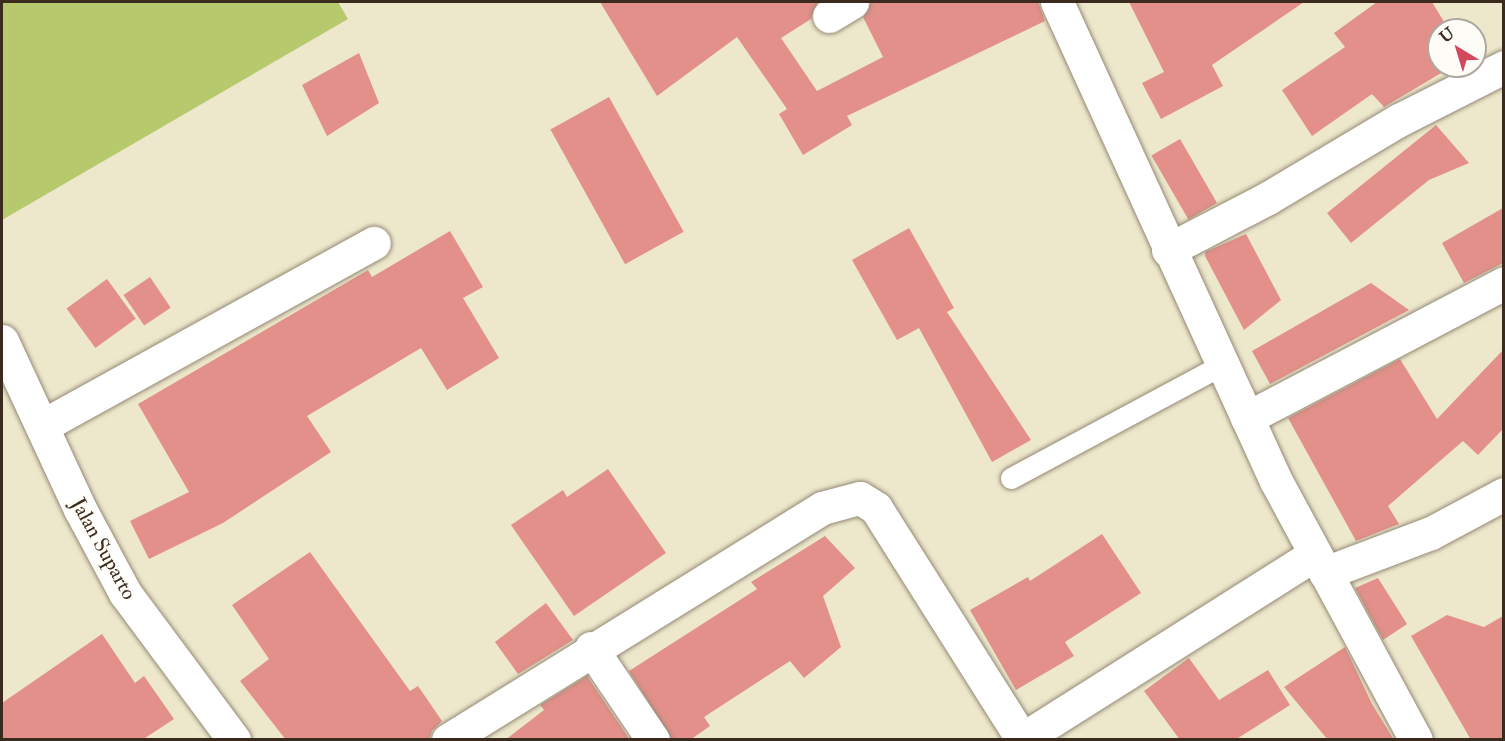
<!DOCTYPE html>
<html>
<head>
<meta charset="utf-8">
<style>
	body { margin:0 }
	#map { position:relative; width:1505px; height:741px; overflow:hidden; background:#ede8cc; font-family:"IM FELL Double Pica",serif }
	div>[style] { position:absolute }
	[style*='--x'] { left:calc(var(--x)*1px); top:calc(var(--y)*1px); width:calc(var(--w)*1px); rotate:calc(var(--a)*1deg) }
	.green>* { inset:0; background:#b6ca6d }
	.building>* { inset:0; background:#e29089; transform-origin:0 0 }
	.roads { filter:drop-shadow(0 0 2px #948975) drop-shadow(0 0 2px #948975) }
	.service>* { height:21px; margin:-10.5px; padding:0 10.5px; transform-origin:10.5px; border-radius:10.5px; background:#fff }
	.minor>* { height:33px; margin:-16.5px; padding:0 16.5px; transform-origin:16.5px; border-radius:16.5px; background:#fff }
	.tertiary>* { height:33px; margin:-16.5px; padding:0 16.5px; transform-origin:16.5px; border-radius:16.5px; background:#fff }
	span { translate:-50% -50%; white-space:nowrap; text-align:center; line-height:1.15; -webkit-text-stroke:4.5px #fdfcf7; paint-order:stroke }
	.street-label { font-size:21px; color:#3b2a1e }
	.frame { position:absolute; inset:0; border:3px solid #3b2a1e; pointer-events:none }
	.north { position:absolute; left:1427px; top:18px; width:60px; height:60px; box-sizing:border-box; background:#fdfcf7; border:2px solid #afa8a0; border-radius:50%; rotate:322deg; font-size:16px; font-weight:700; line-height:24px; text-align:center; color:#3b2a1e }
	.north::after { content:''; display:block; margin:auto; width:21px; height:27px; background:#d1495b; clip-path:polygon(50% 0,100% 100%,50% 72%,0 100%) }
</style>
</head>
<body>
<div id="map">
	<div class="green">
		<div style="clip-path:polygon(2px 2px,338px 2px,348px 19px,2px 220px)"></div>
	</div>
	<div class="building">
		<div style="clip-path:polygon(600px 2px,818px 2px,811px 19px,781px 38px,817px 91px,883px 57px,863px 17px,871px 2px,1038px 2px,1045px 21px,847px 116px,852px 125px,803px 155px,779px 114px,787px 109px,737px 37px,657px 96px)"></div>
		<div style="clip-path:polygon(1129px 2px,1304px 2px,1212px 65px,1223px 86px,1161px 119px,1142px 83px,1164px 72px)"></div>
		<div style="clip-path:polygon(1377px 2px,1432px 2px,1449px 30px,1439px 30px,1439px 66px,1453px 66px,1384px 107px,1372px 94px,1312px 136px,1282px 90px,1345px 47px,1334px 33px)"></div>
		<div style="clip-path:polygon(359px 53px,379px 103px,327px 136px,302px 85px)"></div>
		<div style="left:609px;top:97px;width:154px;height:67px;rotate:61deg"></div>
		<div style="clip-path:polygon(1436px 125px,1469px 163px,1429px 180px,1351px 243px,1327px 213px)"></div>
		<div style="left:1180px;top:139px;width:74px;height:33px;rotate:60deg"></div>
		<div style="clip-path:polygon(1503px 208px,1503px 263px,1464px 283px,1442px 243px)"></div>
		<div style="clip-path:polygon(909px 228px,954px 308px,947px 312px,1031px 440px,992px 462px,919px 328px,897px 340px,852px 260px)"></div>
		<div style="clip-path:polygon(450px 231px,483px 287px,463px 298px,499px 358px,447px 390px,421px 348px,307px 416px,331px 452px,223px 523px,149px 559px,130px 521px,189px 492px,138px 404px,368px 270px,372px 277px)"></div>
		<div style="clip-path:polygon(1246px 234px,1281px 300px,1244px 330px,1205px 256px,1205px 252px)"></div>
		<div style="left:150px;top:277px;width:37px;height:32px;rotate:56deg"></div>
		<div style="left:107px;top:279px;width:49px;height:50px;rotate:54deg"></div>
		<div style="clip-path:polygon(1371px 283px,1409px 310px,1270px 384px,1252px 351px)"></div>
		<div style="clip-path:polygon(1503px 350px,1503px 429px,1478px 455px,1463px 441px,1388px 506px,1399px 524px,1356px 541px,1288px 418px,1400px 359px,1437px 419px)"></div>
		<div style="clip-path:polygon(608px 469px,666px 553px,574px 616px,511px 525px,563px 490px,567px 497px)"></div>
		<div style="clip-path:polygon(1102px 534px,1141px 593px,1065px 642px,1074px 656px,1016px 690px,970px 610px,1028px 577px,1030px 581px)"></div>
		<div style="clip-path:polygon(825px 536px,855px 568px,823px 596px,841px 647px,804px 678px,790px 661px,704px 717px,710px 726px,690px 740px,672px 740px,629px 671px,757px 589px,751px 582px)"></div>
		<div style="clip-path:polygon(310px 552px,410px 691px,418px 686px,442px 721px,432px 731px,429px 740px,286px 740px,240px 681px,269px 659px,232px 605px)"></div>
		<div style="clip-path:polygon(1378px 578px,1407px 624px,1383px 640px,1355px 588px)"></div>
		<div style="clip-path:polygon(546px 603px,573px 640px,518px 674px,495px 642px)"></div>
		<div style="clip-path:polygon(1447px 615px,1484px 627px,1503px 616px,1503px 740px,1471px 740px,1411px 636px)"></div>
		<div style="clip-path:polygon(102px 634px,135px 683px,144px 676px,174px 719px,142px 740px,2px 740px,2px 703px)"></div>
		<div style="clip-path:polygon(1345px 647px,1372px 704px,1394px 740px,1328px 740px,1284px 687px)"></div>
		<div style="clip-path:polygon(1189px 658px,1219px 700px,1268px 670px,1290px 705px,1235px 740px,1180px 740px,1144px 691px)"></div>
		<div style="clip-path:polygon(587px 676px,630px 740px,505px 740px,544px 710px,540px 705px)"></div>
	</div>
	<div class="roads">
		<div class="service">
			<div style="--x:1011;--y:478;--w:239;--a:-28.2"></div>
		</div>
		<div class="minor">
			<div style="--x:1057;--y:2;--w:527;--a:65.43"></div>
			<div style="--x:1276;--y:481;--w:294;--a:61.6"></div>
			<div style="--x:829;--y:16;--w:27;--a:-31"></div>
			<div style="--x:1168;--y:250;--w:113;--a:-27.5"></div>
			<div style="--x:1268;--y:198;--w:152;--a:-30.8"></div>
			<div style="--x:1399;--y:120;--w:118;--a:-26.8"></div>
			<div style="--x:1247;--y:418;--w:290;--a:-27.7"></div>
			<div style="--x:42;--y:426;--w:379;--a:-28.9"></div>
			<div style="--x:1325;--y:573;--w:113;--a:-20.7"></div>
			<div style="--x:1431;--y:533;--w:83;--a:-28.1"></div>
			<div style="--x:591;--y:648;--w:111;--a:56"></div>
			<div style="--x:448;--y:740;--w:440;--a:-31.8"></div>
			<div style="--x:822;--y:508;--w:39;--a:-15"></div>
			<div style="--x:860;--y:498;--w:19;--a:32"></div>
			<div style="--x:876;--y:508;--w:273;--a:57.7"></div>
			<div style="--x:1021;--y:740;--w:348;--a:-32.3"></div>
		</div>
		<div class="tertiary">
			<div style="--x:2;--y:341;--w:185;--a:65.1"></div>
			<div style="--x:80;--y:509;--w:95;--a:61.8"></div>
			<div style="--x:125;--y:593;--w:183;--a:53.4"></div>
		</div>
	</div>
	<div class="street-label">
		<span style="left:103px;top:549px;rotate:61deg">Jalan Suparto</span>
	</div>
	<div class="frame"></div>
	<div class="north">U</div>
</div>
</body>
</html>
